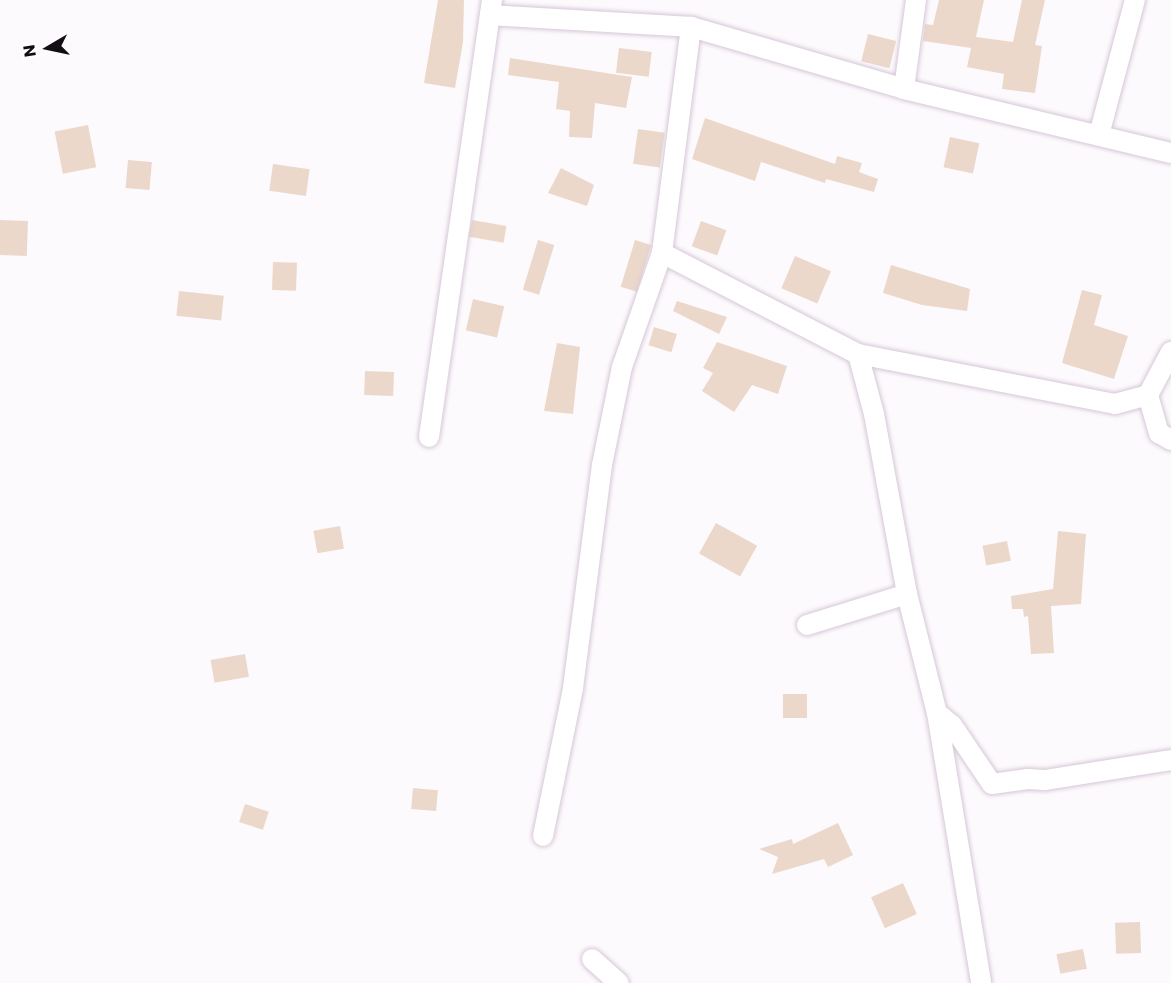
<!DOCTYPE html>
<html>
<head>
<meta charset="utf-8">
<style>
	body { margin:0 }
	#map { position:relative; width:1171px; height:983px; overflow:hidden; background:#fdfafd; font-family:Poppins,sans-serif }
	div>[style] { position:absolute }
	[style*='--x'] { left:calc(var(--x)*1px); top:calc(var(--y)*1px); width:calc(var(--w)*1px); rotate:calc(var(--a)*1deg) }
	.building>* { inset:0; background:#ebd8cb; transform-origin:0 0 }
	.roads { filter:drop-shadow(0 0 2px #d5c7d7) drop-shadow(0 0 2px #d5c7d7) }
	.minor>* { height:20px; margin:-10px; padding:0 10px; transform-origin:10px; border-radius:10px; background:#fff }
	span { translate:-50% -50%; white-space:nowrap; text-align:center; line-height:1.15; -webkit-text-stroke:6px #fff; paint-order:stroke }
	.north { position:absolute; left:18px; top:18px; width:60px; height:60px; -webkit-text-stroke:4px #fff; paint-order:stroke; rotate:261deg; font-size:16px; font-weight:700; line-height:24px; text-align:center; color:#130e14 }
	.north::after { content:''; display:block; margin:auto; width:21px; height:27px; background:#130e14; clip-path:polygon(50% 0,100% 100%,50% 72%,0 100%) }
</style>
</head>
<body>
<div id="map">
	<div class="building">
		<div style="clip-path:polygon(438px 0,464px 0,463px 42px,455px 88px,424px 83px)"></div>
		<div style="clip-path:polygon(939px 0,984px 0,976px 37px,1013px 42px,1022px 0,1045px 0,1035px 45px,1042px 46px,1035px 93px,1002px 89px,1004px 74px,967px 67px,971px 48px,923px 41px,925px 24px,933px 25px)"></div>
		<div style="left:868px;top:34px;width:29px;height:28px;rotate:14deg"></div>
		<div style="left:619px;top:48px;width:33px;height:25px;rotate:7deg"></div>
		<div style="clip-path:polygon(510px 58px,632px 77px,626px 108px,595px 103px,592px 138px,569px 137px,570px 111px,556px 109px,559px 82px,508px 75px)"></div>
		<div style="clip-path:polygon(705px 118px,835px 164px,837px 156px,862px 163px,859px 172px,878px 179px,874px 192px,826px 179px,825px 183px,761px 162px,755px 181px,692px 159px)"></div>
		<div style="left:88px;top:125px;width:43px;height:34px;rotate:79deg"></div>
		<div style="left:638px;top:129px;width:27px;height:35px;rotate:8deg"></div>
		<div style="left:950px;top:137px;width:30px;height:31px;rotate:12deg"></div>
		<div style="left:128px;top:160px;width:24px;height:28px;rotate:5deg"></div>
		<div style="left:273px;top:164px;width:37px;height:27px;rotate:8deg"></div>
		<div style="clip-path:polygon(561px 168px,594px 185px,587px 206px,548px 193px)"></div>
		<div style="left:0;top:220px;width:28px;height:35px;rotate:2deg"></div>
		<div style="left:472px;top:220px;width:35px;height:17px;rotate:10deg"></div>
		<div style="left:701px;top:221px;width:27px;height:27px;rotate:20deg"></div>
		<div style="left:538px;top:240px;width:17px;height:52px;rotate:17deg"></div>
		<div style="left:635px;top:240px;width:17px;height:49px;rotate:17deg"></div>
		<div style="left:795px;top:256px;width:39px;height:35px;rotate:23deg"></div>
		<div style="left:273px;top:262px;width:24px;height:28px;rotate:2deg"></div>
		<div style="clip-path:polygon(891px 265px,970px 289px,967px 311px,922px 305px,883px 293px)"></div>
		<div style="clip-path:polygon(1082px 290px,1102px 295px,1094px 325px,1128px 336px,1114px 379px,1062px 363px)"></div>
		<div style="left:179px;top:291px;width:45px;height:25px;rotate:6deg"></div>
		<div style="left:473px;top:299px;width:32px;height:32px;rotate:13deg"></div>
		<div style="clip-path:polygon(677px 301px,727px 317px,719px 334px,673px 311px)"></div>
		<div style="left:654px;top:327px;width:24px;height:19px;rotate:17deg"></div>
		<div style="clip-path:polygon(717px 342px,787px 366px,778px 394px,752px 385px,734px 412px,702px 391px,713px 373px,703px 368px)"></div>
		<div style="clip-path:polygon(557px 343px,580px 347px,573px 414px,544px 411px)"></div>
		<div style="left:365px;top:371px;width:29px;height:24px;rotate:2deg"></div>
		<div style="left:716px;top:523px;width:47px;height:35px;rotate:29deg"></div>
		<div style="left:340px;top:526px;width:23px;height:27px;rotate:80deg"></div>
		<div style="clip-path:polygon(1058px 531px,1086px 534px,1081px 604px,1051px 606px,1054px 653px,1031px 654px,1028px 616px,1024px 617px,1023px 609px,1012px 609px,1011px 596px,1053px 589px)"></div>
		<div style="left:1007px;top:541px;width:20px;height:25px;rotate:79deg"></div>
		<div style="left:245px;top:654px;width:23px;height:35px;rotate:80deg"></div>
		<div style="left:807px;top:694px;width:24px;height:24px;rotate:90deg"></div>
		<div style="left:413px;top:788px;width:25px;height:21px;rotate:5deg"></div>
		<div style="left:245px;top:804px;width:25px;height:19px;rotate:18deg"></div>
		<div style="clip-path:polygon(838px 823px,853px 855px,828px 867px,824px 859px,772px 874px,778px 857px,759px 849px,792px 839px,793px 844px)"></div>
		<div style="left:903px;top:883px;width:34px;height:35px;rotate:66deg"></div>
		<div style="left:1140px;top:922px;width:31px;height:25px;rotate:88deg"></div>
		<div style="left:1083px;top:949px;width:20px;height:27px;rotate:79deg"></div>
	</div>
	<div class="roads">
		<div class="minor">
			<div style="--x:490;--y:15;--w:201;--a:3.4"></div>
			<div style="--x:691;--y:27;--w:222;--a:16.2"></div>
			<div style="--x:904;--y:89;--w:275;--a:13.5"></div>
			<div style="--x:904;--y:89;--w:90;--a:-82.3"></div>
			<div style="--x:1099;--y:135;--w:140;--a:-75.1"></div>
			<div style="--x:662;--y:253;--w:220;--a:27.3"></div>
			<div style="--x:858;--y:354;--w:62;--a:75.1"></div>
			<div style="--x:874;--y:414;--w:183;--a:79.6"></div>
			<div style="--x:907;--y:594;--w:123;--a:75.9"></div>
			<div style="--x:937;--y:713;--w:274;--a:80.7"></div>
			<div style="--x:858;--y:354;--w:262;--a:11"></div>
			<div style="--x:1115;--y:404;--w:34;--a:-15"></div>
			<div style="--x:1148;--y:395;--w:40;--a:74"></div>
			<div style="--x:1159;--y:433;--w:14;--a:30"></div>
			<div style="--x:1148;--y:395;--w:49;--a:-61.9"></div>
			<div style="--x:429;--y:437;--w:442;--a:-81.8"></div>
			<div style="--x:807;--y:625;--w:105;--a:-17.2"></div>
			<div style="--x:937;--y:713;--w:19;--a:39"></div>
			<div style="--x:952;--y:725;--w:71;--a:55.9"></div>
			<div style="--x:992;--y:784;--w:36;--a:-8"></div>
			<div style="--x:1028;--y:779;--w:17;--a:3"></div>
			<div style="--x:1045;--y:780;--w:128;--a:-9"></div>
			<div style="--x:543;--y:836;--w:151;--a:-78.5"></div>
			<div style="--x:573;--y:688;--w:225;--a:-82.6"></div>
			<div style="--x:602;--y:465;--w:100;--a:-78.5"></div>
			<div style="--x:622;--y:367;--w:121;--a:-70.7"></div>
			<div style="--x:662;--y:253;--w:228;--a:-82.7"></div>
			<div style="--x:592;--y:959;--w:36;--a:42"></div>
		</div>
	</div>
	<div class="north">N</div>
</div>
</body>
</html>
